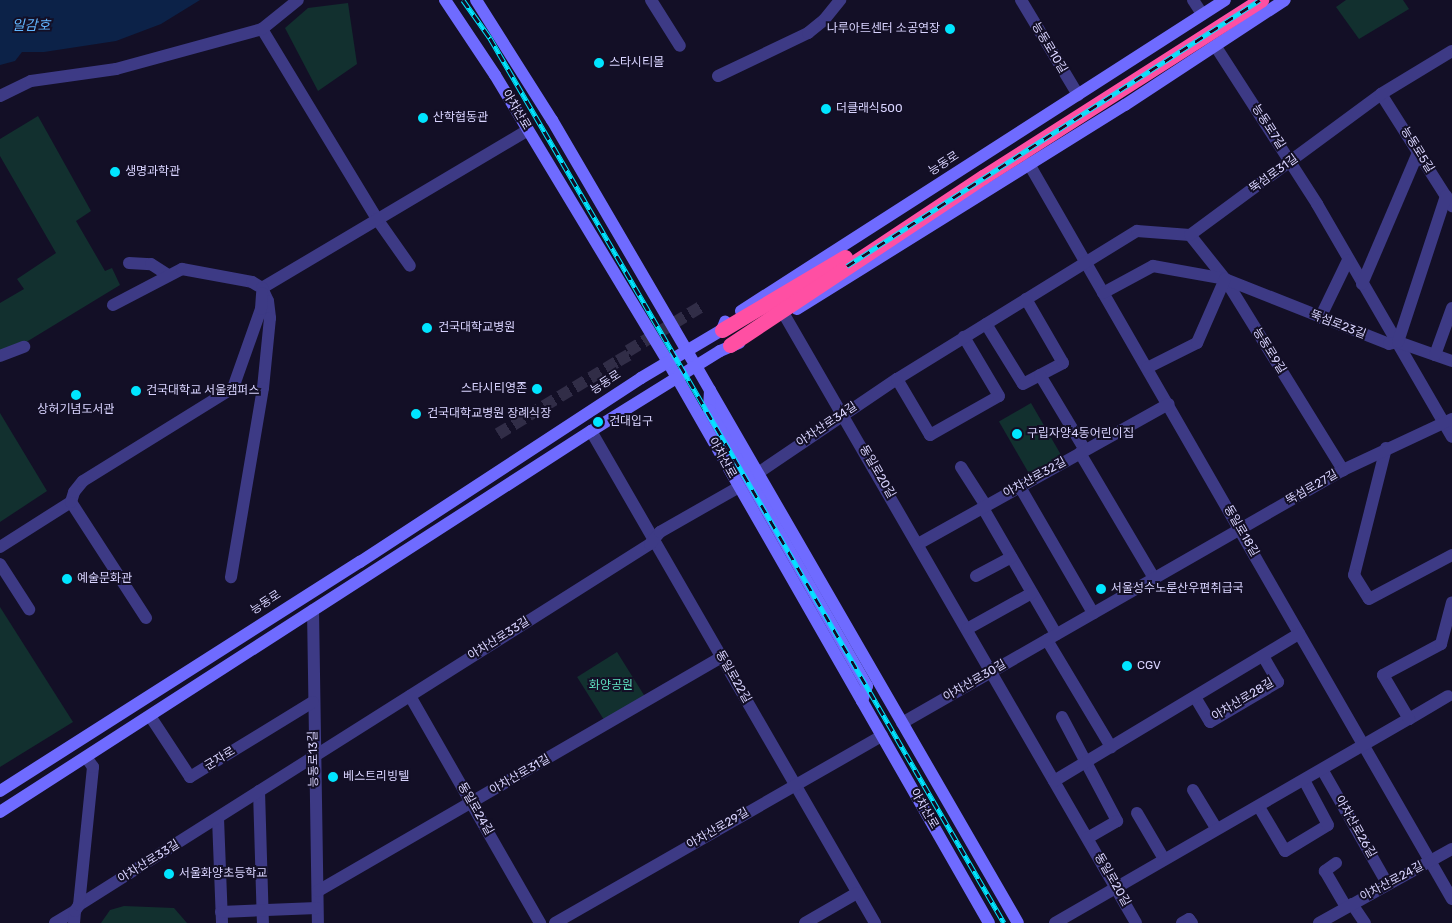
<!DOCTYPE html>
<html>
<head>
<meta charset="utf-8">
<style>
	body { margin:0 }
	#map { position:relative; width:1452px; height:923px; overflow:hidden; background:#130f26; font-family:Rubik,"Noto Sans KR",sans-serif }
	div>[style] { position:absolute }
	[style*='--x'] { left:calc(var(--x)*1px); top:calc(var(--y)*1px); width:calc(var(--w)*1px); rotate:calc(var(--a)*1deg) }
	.green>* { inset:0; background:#12302f; transform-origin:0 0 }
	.water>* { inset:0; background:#0c2248 }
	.street-tunnel>* { height:12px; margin-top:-6px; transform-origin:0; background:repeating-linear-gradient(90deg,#312d47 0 12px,transparent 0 18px) }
	.street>* { height:12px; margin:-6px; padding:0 6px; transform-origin:6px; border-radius:6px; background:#3d3a85 }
	.secondary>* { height:12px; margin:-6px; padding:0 6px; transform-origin:6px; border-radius:6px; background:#6f6bff }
	.highway>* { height:15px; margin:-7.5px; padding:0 7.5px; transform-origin:7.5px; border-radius:7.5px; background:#ff4fa3 }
	.rail>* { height:5px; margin-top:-2.5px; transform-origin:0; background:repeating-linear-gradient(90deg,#130f26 0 9px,#00e5ff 0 18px); box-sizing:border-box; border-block:1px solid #00e5ff }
	.dots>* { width:14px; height:14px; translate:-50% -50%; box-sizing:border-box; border:2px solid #130f26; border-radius:50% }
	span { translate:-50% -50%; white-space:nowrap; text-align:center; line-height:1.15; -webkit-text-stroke:4px #130f26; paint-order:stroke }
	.poi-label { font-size:12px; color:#d9d4ff }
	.right { translate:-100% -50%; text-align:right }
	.left { translate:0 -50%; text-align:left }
	.street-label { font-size:12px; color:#d9d4ff }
	.park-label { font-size:12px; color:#5fe0c0 }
	.water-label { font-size:14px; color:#62b6ff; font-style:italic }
</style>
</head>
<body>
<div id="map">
	<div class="green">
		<div style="clip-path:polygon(1346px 0,1403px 0,1409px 9px,1359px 39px,1336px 7px)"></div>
		<div style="clip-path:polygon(348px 3px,357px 64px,318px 91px,285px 28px,308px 8px)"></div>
		<div style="clip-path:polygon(38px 116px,91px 211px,76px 221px,105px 271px,112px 268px,120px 285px,0 358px,0 303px,24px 289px,17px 279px,56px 253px,0 156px,0 139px)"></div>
		<div style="left:1031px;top:403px;width:61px;height:37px;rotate:60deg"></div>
		<div style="clip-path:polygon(0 413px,47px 491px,0 522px)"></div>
		<div style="clip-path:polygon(0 607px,73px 722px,0 767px)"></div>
		<div style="left:617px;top:652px;width:52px;height:47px;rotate:58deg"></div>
		<div style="clip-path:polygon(124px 906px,174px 908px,187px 923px,101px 923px,110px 910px)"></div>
	</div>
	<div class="water">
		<div style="clip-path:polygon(0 0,200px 0,161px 24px,116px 41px,44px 52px,22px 52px,15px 61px,0 65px)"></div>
	</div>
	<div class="street-tunnel">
		<div style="--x:498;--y:434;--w:140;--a:-31.3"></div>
		<div style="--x:618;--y:361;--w:14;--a:-30"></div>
		<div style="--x:630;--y:354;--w:4;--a:-124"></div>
		<div style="--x:628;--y:351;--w:87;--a:-31.3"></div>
	</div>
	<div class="street">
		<div style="--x:651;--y:0;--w:54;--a:57.8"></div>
		<div style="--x:1021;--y:0;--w:111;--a:59"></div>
		<div style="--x:1193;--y:0;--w:17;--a:57"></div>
		<div style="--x:262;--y:29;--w:222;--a:58.8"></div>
		<div style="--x:377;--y:219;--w:57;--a:54.9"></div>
		<div style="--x:1216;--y:47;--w:187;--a:57.2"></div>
		<div style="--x:1317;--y:204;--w:269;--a:59.9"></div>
		<div style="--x:718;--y:76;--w:100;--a:-25.5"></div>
		<div style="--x:808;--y:33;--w:21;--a:-39"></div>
		<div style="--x:824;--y:20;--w:26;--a:-51"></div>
		<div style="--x:1381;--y:94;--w:133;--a:57.6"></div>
		<div style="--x:0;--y:96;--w:34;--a:-26"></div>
		<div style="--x:31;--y:81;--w:86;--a:-8"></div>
		<div style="--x:116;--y:69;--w:151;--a:-15.3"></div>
		<div style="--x:262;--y:29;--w:46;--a:-38.9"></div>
		<div style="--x:1029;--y:164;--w:848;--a:60.08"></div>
		<div style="--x:1190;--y:235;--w:56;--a:51.5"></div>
		<div style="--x:1225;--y:279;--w:225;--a:58.3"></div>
		<div style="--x:129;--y:263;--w:22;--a:3"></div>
		<div style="--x:151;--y:264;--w:20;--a:33"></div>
		<div style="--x:1362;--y:284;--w:142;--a:-66.9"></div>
		<div style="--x:262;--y:288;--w:309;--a:-30.7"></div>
		<div style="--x:1103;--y:293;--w:57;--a:-28.4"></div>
		<div style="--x:1153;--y:266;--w:73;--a:10.2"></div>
		<div style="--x:1225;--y:279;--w:176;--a:21.6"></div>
		<div style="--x:1389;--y:344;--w:9;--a:-13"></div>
		<div style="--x:1398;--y:342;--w:57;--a:19.4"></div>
		<div style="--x:113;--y:305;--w:78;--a:-27.6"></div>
		<div style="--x:182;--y:269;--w:71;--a:10.5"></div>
		<div style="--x:252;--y:282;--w:12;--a:31"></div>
		<div style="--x:262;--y:288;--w:14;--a:65"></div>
		<div style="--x:268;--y:301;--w:17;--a:83"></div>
		<div style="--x:270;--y:318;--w:70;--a:95.7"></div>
		<div style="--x:263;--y:388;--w:192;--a:99.6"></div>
		<div style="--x:785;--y:316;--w:701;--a:59.96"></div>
		<div style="--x:1320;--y:318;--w:64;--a:-64.2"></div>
		<div style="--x:986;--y:324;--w:70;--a:58.3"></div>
		<div style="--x:1023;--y:384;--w:45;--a:-27.7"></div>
		<div style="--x:1063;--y:363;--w:74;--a:-120"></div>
		<div style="--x:1398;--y:342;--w:154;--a:-71.8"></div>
		<div style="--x:1435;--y:355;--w:50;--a:-70.1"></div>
		<div style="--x:0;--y:356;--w:26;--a:-21"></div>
		<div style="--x:1147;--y:368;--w:56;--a:-26.6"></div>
		<div style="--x:1197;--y:343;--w:70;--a:-66.4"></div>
		<div style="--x:1040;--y:375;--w:87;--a:59"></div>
		<div style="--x:897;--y:379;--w:65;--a:59.5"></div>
		<div style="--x:930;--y:435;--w:79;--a:-29.5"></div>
		<div style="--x:999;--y:396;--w:69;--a:-120.7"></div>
		<div style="--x:591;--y:431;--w:568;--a:60"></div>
		<div style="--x:1386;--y:448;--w:131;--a:104.1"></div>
		<div style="--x:1354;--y:575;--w:28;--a:58"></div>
		<div style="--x:1369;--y:599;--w:94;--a:-27.9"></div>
		<div style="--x:1080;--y:453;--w:145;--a:59.4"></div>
		<div style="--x:961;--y:467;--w:46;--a:57.3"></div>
		<div style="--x:758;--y:473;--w:168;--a:-34.1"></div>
		<div style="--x:897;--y:379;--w:282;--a:-31.7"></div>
		<div style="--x:1137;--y:231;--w:53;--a:4.3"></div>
		<div style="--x:1190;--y:235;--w:237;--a:-36.4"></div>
		<div style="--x:1381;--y:94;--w:83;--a:-31.2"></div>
		<div style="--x:1020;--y:487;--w:146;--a:59.9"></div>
		<div style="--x:983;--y:508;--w:146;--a:59.9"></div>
		<div style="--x:918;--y:544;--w:287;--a:-29.2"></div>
		<div style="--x:0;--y:547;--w:84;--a:-32.4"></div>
		<div style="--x:0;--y:564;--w:54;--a:57.2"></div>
		<div style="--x:976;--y:576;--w:40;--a:-28"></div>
		<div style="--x:313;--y:610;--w:313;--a:89.1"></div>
		<div style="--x:146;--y:618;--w:138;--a:-122.9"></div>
		<div style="--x:71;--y:502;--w:10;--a:-73"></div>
		<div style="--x:74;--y:492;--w:14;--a:-51"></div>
		<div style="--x:83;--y:481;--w:176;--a:-31.8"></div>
		<div style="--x:233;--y:388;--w:84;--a:-70.5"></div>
		<div style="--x:261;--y:309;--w:16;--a:-86"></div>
		<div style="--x:967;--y:629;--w:74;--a:-29"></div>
		<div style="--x:1047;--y:640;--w:125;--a:59.1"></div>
		<div style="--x:410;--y:696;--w:262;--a:60.2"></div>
		<div style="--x:1195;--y:697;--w:29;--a:59"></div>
		<div style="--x:1210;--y:722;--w:79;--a:-30.5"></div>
		<div style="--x:1278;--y:682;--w:30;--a:-120"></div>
		<div style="--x:150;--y:716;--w:73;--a:56.7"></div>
		<div style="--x:190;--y:777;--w:144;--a:-31.4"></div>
		<div style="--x:1062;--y:717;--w:118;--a:62.1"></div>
		<div style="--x:1117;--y:821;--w:34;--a:150"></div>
		<div style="--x:1409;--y:719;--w:45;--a:-30.5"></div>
		<div style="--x:902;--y:723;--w:508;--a:-29.84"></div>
		<div style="--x:1343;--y:470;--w:120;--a:-25.1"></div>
		<div style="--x:1323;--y:771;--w:129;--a:60.3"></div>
		<div style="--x:1054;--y:781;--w:286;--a:-31"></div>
		<div style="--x:1193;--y:790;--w:44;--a:58.8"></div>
		<div style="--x:259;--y:791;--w:132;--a:88.3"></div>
		<div style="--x:1259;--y:807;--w:51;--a:59.4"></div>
		<div style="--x:1285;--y:851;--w:50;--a:-31.2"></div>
		<div style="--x:1328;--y:825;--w:49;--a:-118.1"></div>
		<div style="--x:1137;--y:813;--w:53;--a:59.6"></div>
		<div style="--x:218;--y:818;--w:105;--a:87.8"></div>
		<div style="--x:1336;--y:863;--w:14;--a:144"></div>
		<div style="--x:1325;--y:871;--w:42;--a:59.7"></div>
		<div style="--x:318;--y:891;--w:466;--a:-30.1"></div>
		<div style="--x:1352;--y:904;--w:23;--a:56"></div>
		<div style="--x:79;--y:905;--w:676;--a:-32.3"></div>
		<div style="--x:650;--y:544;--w:16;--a:-50"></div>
		<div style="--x:660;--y:532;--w:91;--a:-29.7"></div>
		<div style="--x:221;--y:912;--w:96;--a:-2.4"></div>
		<div style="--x:55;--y:923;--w:23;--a:-31"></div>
		<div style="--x:74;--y:923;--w:12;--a:-85"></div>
		<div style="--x:75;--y:911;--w:7;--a:-56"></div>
		<div style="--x:79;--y:905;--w:139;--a:-84.2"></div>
		<div style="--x:93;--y:767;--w:12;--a:-125"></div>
		<div style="--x:555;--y:923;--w:377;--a:-29.8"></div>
		<div style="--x:805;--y:923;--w:60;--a:-30"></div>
		<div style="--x:1055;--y:923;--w:409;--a:-30"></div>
		<div style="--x:1409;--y:719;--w:51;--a:-120.6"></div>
		<div style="--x:1383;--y:675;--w:66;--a:-28.1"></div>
		<div style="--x:1441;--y:644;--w:43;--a:-75.3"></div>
		<div style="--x:1182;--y:923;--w:8;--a:-30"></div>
		<div style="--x:1189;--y:919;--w:5;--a:53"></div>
		<div style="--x:1319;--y:923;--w:152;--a:-29.1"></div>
	</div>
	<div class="secondary">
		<div style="--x:445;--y:0;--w:90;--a:56.3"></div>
		<div style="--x:495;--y:75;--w:335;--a:58.9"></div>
		<div style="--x:668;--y:362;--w:646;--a:60.22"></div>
		<div style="--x:476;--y:0;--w:142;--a:57.7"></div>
		<div style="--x:552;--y:120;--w:285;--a:59.7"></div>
		<div style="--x:696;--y:366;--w:643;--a:59.97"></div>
		<div style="--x:797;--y:309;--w:386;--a:-31.9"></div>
		<div style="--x:1125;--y:105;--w:191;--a:-33.3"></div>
		<div style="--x:741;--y:311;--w:575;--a:-32.72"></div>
		<div style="--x:710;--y:390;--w:20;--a:93"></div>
		<div style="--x:709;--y:410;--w:318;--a:60.2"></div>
		<div style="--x:867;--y:686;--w:16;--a:108"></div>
		<div style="--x:0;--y:791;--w:427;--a:-32.5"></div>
		<div style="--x:360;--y:562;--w:336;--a:-33.2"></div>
		<div style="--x:641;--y:378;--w:94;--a:-30.7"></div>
		<div style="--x:722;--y:330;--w:9;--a:-69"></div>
		<div style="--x:0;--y:812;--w:703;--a:-32.81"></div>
		<div style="--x:591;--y:431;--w:152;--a:-31.8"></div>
		<div style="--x:720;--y:351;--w:21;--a:-23"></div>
	</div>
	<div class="highway">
		<div style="--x:722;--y:330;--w:143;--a:-30.7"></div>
		<div style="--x:730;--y:345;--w:304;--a:-33.6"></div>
		<div style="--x:983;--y:177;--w:330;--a:-32.5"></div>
	</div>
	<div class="rail">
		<div style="--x:463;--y:0;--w:47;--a:54.6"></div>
		<div style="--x:490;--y:38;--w:1023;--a:59.85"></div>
		<div style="--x:847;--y:266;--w:491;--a:-32.8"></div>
	</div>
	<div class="dots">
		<div style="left:950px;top:29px;background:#00e5ff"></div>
		<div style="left:599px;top:63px;background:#00e5ff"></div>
		<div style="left:826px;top:109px;background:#00e5ff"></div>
		<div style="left:423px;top:118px;background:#00e5ff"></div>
		<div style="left:115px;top:172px;background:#00e5ff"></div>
		<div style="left:427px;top:328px;background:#00e5ff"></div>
		<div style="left:537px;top:389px;background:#00e5ff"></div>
		<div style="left:136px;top:391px;background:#00e5ff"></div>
		<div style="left:76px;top:395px;background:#00e5ff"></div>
		<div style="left:416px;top:414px;background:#00e5ff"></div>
		<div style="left:598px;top:422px;background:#00e5ff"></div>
		<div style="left:1017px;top:434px;background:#00e5ff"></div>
		<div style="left:67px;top:579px;background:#00e5ff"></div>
		<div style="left:1101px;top:589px;background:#00e5ff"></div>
		<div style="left:1127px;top:666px;background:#00e5ff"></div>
		<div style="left:333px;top:777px;background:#00e5ff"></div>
		<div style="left:169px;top:874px;background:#00e5ff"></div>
	</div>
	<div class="poi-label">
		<span class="right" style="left:940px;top:29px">나루아트센터 소공연장</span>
		<span class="left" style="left:609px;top:63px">스타시티몰</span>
		<span class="left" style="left:836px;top:109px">더클래식500</span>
		<span class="left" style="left:433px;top:118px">산학협동관</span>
		<span class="left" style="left:125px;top:172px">생명과학관</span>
		<span class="left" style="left:438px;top:328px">건국대학교병원</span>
		<span class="right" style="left:527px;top:389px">스타시티영존</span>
		<span class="left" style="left:146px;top:391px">건국대학교 서울캠퍼스</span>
		<span style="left:76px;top:410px">상허기념도서관</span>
		<span class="left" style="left:427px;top:414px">건국대학교병원 장례식장</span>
		<span class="left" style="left:609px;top:422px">건대입구</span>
		<span class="left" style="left:1027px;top:434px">구립자양4동어린이집</span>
		<span class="left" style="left:77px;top:579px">예술문화관</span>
		<span class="left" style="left:1111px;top:589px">서울성수노룬산우편취급국</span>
		<span class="left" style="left:1137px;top:666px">CGV</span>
		<span class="left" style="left:343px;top:777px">베스트리빙텔</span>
		<span class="left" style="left:179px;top:874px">서울화양초등학교</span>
	</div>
	<div class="street-label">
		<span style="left:1049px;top:48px;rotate:59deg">능동로10길</span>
		<span style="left:516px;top:110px;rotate:59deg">아차산로</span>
		<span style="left:1268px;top:127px;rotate:57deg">능동로7길</span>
		<span style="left:1417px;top:150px;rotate:58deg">능동로5길</span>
		<span style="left:944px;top:164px;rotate:-33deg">능동로</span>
		<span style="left:1274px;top:174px;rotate:-36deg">뚝섬로31길</span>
		<span style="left:1338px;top:325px;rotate:21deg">뚝섬로23길</span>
		<span style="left:1269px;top:351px;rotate:58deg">능동로9길</span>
		<span style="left:606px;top:383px;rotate:-33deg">능동로</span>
		<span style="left:827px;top:425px;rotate:-34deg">아차산로34길</span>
		<span style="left:722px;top:458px;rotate:61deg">아차산로</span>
		<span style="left:877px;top:472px;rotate:60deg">동일로20길</span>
		<span style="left:1035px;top:478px;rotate:-29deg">아차산로32길</span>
		<span style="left:1312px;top:488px;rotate:-30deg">뚝섬로27길</span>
		<span style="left:1241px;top:531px;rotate:60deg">동일로18길</span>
		<span style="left:266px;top:603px;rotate:-33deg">능동로</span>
		<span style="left:499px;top:639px;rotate:-32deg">아차산로33길</span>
		<span style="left:733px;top:677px;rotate:60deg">동일로22길</span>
		<span style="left:975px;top:681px;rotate:-30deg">아차산로30길</span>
		<span style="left:1243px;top:700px;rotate:-31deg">아차산로28길</span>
		<span style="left:220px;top:759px;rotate:-31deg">군자로</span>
		<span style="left:314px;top:759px;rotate:-91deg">능동로13길</span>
		<span style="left:520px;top:775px;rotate:-30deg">아차산로31길</span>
		<span style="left:475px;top:809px;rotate:60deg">동일로24길</span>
		<span style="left:924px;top:809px;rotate:60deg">아차산로</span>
		<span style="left:1355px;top:827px;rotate:60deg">아차산로26길</span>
		<span style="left:718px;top:829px;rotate:-30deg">아차산로29길</span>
		<span style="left:149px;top:862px;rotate:-32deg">아차산로33길</span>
		<span style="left:1112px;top:880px;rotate:60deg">동일로20길</span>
		<span style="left:1392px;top:882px;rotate:-28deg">아차산로24길</span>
	</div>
	<div class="park-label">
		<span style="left:611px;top:686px">화양공원</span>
	</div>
	<div class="water-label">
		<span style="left:31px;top:26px">일감호</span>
	</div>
</div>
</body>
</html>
